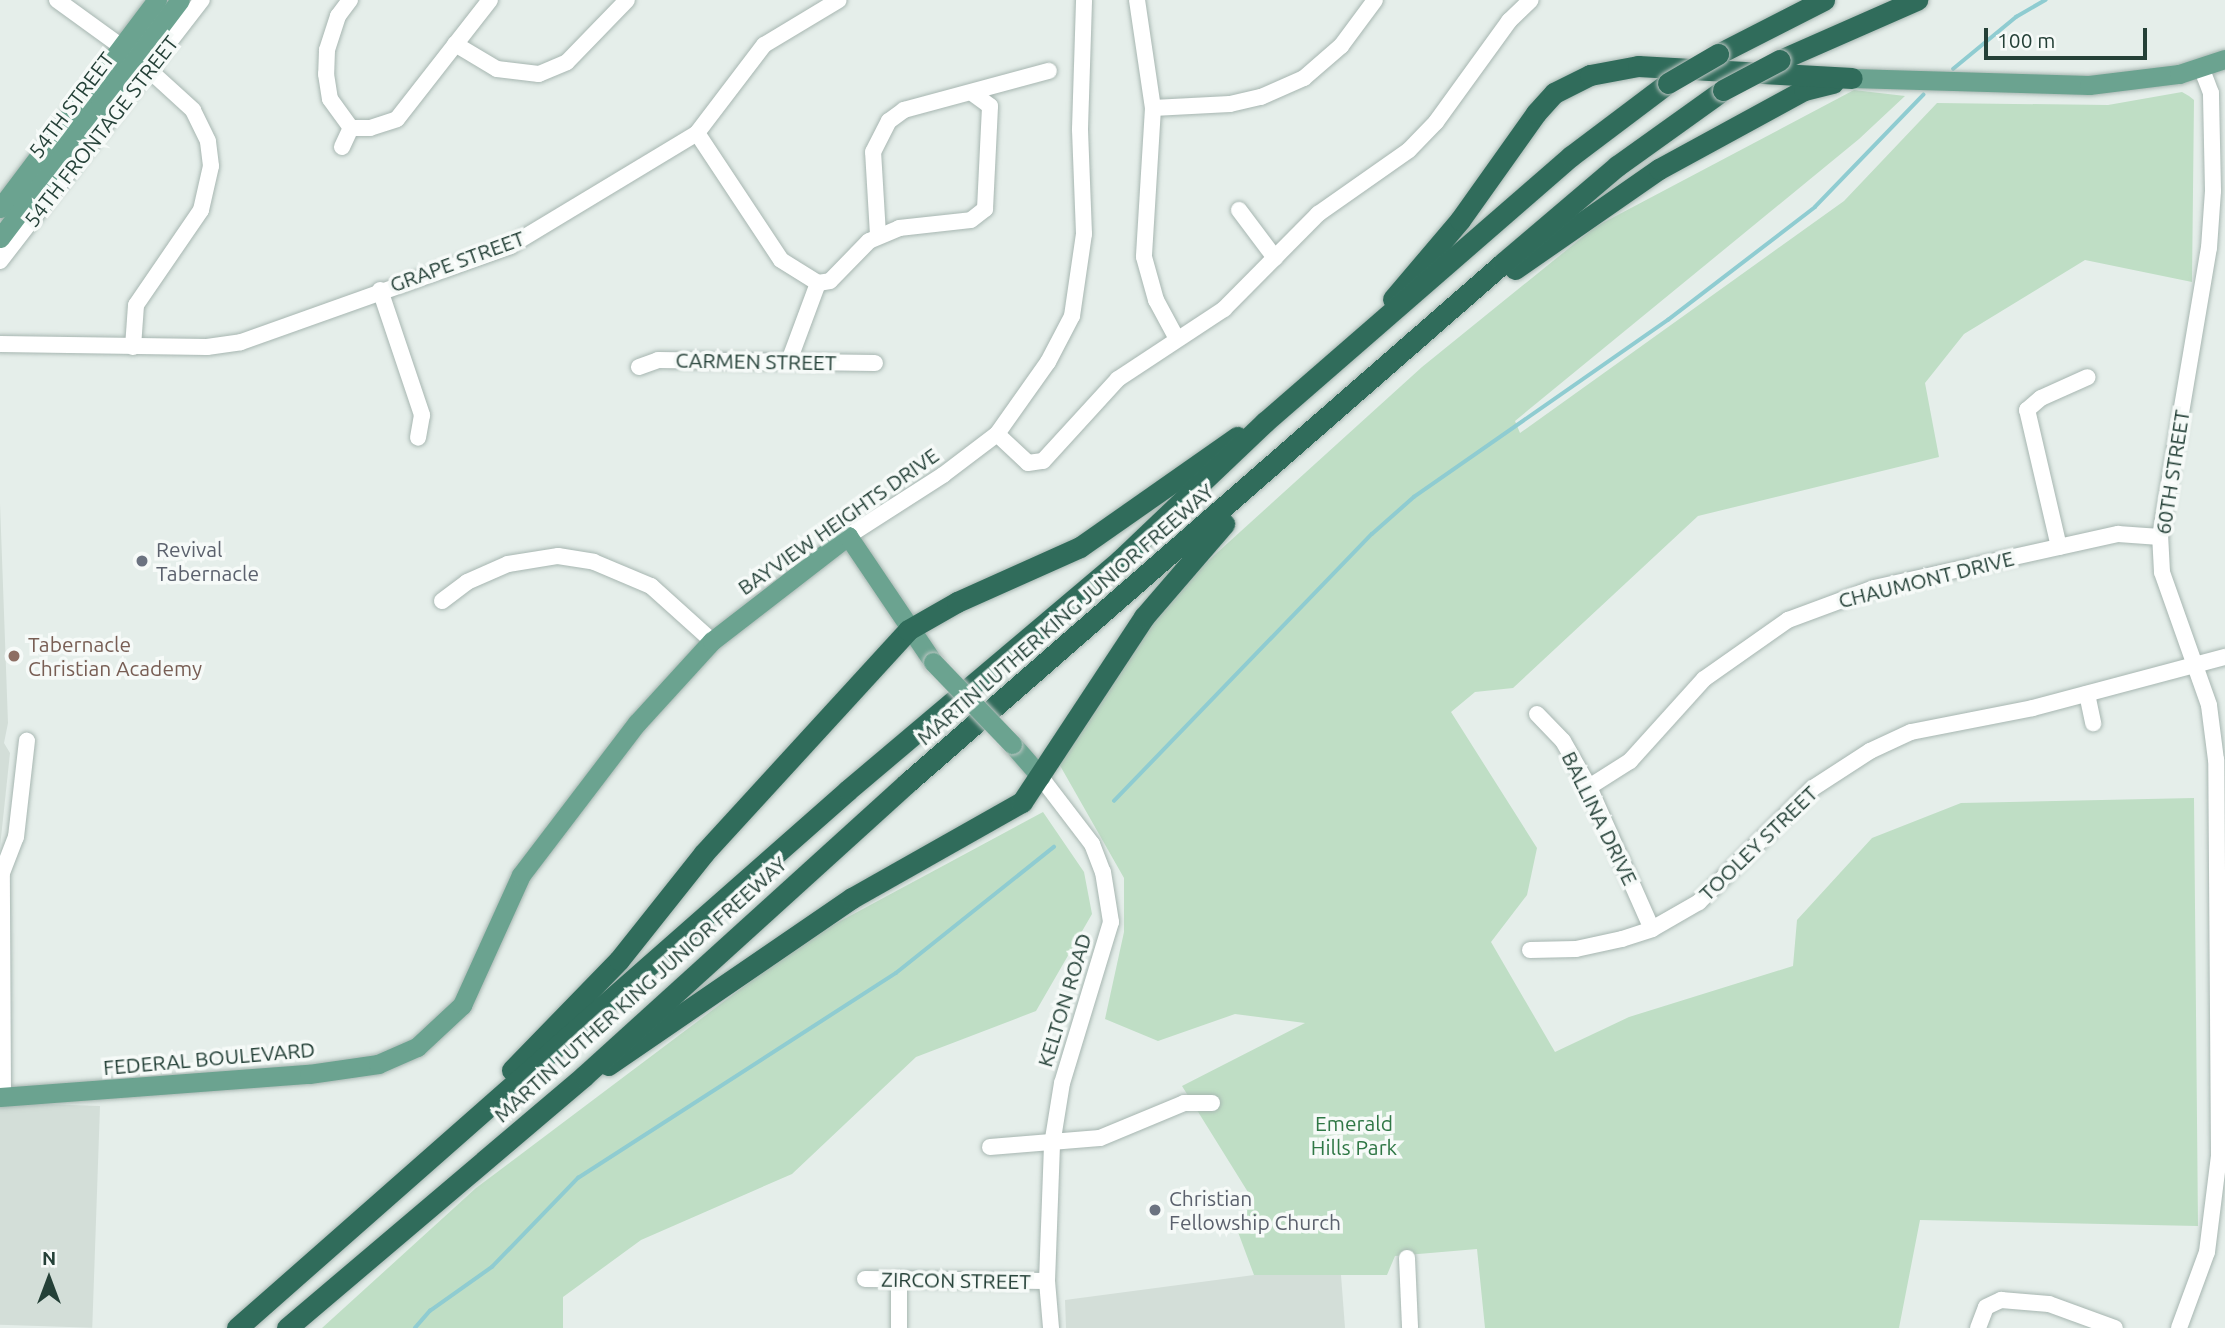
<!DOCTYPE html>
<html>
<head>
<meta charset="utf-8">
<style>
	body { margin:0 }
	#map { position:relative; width:2225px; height:1328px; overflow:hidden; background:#e5eeea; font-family:Ubuntu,sans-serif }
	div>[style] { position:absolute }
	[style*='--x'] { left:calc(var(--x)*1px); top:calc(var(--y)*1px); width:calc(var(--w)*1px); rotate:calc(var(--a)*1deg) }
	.built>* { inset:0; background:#d3ded8; transform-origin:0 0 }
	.green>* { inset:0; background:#bfdec5 }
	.stream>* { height:3.5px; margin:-1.75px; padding:0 1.75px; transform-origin:1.75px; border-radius:1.75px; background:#8fccd1 }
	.roads { filter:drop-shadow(0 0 2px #a7b6b1) drop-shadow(0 0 2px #a7b6b1) }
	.minor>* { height:16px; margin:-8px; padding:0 8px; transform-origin:8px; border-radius:8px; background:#fff }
	.major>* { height:19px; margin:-9.5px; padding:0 9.5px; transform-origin:9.5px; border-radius:9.5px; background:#6ba390 }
	.highway>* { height:21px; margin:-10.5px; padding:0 10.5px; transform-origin:10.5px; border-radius:10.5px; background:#306c5b }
	.bridges { filter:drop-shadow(0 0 2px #c2cac7) drop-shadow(0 0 2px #c2cac7) }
	.major-bridge>* { height:19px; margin:-9.5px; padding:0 9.5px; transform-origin:9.5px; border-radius:9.5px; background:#6ba390 }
	.highway-bridge>* { height:21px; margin:-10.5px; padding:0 10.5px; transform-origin:10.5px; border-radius:10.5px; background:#306c5b }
	.dots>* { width:19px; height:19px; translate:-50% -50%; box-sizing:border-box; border:4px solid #f6faf8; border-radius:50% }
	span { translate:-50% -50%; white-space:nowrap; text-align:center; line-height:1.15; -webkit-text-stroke:7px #f6faf8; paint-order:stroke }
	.street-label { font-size:21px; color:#244037 }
	.worship-label { font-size:21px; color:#5b616d }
	.left { translate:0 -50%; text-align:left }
	.education-label { font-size:21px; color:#785e54 }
	.park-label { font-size:21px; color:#2f7745 }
	.north { position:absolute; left:14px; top:1244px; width:70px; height:70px; -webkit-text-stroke:5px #f6faf8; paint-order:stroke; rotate:0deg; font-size:19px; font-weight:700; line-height:28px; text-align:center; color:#244037 }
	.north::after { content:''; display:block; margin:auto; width:24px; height:32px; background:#244037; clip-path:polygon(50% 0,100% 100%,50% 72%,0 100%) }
	.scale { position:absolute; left:1984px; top:28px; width:163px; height:32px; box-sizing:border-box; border:4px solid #244037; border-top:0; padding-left:9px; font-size:21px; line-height:24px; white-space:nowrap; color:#244037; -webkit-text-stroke:5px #f6faf8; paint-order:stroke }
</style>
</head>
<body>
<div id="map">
	<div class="built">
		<div style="clip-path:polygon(0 503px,8px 723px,4px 743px,10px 753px,0 847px)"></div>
		<div style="left:100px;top:1106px;width:222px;height:101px;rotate:92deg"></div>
		<div style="clip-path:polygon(1254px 1275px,1341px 1275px,1345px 1328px,1066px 1328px,1065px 1300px)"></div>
	</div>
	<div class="green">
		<div style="clip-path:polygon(1854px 90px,1905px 96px,1859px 139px,1515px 421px,1520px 433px,1844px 201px,1937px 103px,2108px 105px,2182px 92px,2189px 96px,2194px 100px,2192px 282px,2085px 260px,1964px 334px,1925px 383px,1939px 457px,1698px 516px,1513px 688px,1475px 692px,1451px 712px,1537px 848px,1527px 895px,1491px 942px,1555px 1052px,1629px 1017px,1793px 966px,1797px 920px,1872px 838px,1961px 803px,2194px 798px,2198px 1226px,1920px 1220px,1899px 1328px,1485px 1328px,1477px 1249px,1395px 1256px,1387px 1275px,1254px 1275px,1238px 1232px,1251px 1197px,1182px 1086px,1305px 1023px,1235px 1014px,1158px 1041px,1105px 1019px,1124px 932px,1124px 878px,1058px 762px,1176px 590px,1422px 367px,1595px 227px)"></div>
		<div style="clip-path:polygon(1043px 812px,1084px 872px,1092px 914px,1036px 1011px,916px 1057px,792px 1174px,641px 1240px,563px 1297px,563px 1328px,322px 1328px,476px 1188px,807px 939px)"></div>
	</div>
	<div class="stream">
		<div style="--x:1953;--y:69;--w:82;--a:-39.5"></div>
		<div style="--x:2016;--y:17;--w:34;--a:-30"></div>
		<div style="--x:1114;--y:801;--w:371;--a:-46"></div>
		<div style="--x:1372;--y:534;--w:56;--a:-41.4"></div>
		<div style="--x:1414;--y:497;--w:310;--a:-34.9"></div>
		<div style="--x:1668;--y:320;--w:185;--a:-37.5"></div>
		<div style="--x:1815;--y:207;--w:156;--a:-46"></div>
		<div style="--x:415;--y:1328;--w:23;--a:-49"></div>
		<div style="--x:430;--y:1311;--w:76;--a:-35.4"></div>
		<div style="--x:492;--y:1267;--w:124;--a:-46"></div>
		<div style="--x:578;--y:1178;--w:378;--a:-32.8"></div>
		<div style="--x:896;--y:973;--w:202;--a:-38.6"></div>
	</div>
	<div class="roads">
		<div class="minor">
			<div style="--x:57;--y:0;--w:72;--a:35.9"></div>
			<div style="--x:350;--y:0;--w:20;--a:127"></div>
			<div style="--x:338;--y:16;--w:36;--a:108"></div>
			<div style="--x:327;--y:50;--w:24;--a:92"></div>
			<div style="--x:326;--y:74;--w:25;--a:81"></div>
			<div style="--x:330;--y:99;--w:36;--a:54"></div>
			<div style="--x:1137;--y:0;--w:109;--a:81.6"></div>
			<div style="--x:1153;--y:108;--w:149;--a:93.5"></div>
			<div style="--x:1144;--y:257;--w:45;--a:74.4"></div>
			<div style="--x:1156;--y:300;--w:44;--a:61.7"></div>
			<div style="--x:455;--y:44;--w:49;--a:30.8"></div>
			<div style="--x:497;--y:69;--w:42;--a:6.8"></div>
			<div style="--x:539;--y:74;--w:30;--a:-23"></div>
			<div style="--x:567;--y:62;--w:86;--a:-45.9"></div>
			<div style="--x:1153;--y:108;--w:77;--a:-3"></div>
			<div style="--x:1230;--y:104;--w:32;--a:-13"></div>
			<div style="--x:1261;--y:97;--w:47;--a:-23.8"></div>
			<div style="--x:1304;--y:78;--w:49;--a:-40.9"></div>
			<div style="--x:1341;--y:46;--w:57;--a:-53.5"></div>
			<div style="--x:351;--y:128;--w:19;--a:0"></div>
			<div style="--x:370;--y:128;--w:28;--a:-18"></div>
			<div style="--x:397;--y:119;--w:151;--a:-52"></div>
			<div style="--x:697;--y:133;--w:152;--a:56.5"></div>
			<div style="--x:781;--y:260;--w:44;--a:31.9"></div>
			<div style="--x:342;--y:147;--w:21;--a:-65"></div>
			<div style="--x:1239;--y:210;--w:60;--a:53.1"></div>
			<div style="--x:878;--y:235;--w:83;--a:-93.4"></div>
			<div style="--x:873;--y:152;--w:35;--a:-63"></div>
			<div style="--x:889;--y:121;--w:19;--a:-36"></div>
			<div style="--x:904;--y:110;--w:150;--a:-15.1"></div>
			<div style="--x:0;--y:261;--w:330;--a:-52.3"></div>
			<div style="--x:380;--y:290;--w:132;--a:71.4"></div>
			<div style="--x:422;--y:415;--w:23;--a:100"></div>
			<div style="--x:0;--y:344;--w:207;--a:0.8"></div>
			<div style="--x:207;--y:347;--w:34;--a:-8"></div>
			<div style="--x:241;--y:342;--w:286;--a:-19.6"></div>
			<div style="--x:510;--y:246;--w:218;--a:-31.1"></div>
			<div style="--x:697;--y:133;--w:111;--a:-52.7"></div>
			<div style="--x:764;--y:45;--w:87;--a:-31"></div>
			<div style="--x:133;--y:347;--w:42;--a:-85.9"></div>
			<div style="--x:136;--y:305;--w:115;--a:-55.6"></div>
			<div style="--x:201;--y:210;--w:45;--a:-77.2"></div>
			<div style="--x:211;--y:166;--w:25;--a:-97"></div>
			<div style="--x:208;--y:141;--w:34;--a:-116"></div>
			<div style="--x:193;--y:110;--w:61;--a:-137.7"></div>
			<div style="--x:789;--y:361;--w:83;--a:-69.6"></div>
			<div style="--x:818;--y:283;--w:12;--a:-9"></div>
			<div style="--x:830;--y:281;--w:56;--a:-45.7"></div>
			<div style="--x:869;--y:241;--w:33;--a:-23"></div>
			<div style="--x:899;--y:228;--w:72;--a:-6.3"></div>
			<div style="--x:971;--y:220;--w:18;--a:-38"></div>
			<div style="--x:985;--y:209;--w:103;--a:-87.2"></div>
			<div style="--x:990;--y:106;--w:22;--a:-144"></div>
			<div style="--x:639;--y:367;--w:20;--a:-20"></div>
			<div style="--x:658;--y:360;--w:217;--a:0.8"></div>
			<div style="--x:997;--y:434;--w:42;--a:43.1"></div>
			<div style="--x:1028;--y:463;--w:15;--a:-8"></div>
			<div style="--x:1043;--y:461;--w:111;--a:-47.6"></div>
			<div style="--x:1118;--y:379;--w:127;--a:-33.4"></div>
			<div style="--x:1224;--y:309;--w:134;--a:-45.3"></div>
			<div style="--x:1318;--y:214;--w:111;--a:-35.1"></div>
			<div style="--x:1409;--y:150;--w:39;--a:-46"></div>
			<div style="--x:1436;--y:122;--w:125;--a:-54.1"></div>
			<div style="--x:1509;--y:21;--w:30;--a:-44"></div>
			<div style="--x:848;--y:536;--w:113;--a:-32.7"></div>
			<div style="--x:943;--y:475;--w:68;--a:-37.2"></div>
			<div style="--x:997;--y:434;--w:88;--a:-54.7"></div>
			<div style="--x:1048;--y:362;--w:52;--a:-62.4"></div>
			<div style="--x:1072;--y:316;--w:83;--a:-81.7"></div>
			<div style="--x:1084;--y:234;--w:105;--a:-92.2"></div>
			<div style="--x:1080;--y:129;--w:129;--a:-88.2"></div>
			<div style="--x:2059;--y:547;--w:141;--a:-103.1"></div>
			<div style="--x:2027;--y:410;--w:18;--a:-41"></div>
			<div style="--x:2041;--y:398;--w:51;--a:-24.1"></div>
			<div style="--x:442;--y:601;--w:31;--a:-37"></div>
			<div style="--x:467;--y:582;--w:45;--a:-23.7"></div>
			<div style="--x:508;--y:564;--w:51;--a:-9.1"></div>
			<div style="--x:558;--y:556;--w:36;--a:9"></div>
			<div style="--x:594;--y:562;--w:62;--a:22.8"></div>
			<div style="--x:651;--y:586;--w:82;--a:42"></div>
			<div style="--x:2087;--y:694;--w:30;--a:78"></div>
			<div style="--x:1537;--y:714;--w:37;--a:46"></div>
			<div style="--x:1563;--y:741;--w:53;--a:60.5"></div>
			<div style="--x:1589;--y:787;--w:155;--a:66.1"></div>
			<div style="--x:1040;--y:776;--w:86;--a:52.6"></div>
			<div style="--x:1092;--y:844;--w:30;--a:69"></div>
			<div style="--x:1103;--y:872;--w:51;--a:80.9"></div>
			<div style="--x:1111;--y:922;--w:168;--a:106.9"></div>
			<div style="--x:1062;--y:1083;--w:63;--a:99.2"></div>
			<div style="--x:1052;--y:1145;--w:136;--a:92.1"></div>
			<div style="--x:1047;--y:1281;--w:47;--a:85.1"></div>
			<div style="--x:1589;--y:787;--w:49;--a:-32.4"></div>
			<div style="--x:1630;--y:761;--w:110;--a:-47.9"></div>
			<div style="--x:1704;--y:679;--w:103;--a:-35.1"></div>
			<div style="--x:1788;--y:620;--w:92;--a:-20.4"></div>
			<div style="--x:1874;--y:588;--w:250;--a:-12.5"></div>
			<div style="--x:2118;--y:534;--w:42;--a:4.1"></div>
			<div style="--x:1530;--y:950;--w:46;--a:-1.2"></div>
			<div style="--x:1576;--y:949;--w:47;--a:-12.3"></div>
			<div style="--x:1622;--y:939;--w:32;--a:-18"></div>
			<div style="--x:1652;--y:929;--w:54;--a:-29.9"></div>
			<div style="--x:1699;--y:902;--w:161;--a:-45"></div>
			<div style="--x:1813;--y:788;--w:68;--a:-33"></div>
			<div style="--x:1870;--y:751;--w:45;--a:-24.9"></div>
			<div style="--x:1911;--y:732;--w:124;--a:-11.1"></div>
			<div style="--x:2033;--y:708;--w:199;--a:-14.9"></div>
			<div style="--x:3;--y:1096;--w:223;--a:-90.3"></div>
			<div style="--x:2;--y:873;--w:39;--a:-69"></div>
			<div style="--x:16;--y:837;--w:97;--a:-83.5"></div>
			<div style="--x:990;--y:1147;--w:110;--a:-4.7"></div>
			<div style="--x:1100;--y:1138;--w:91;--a:-22.6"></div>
			<div style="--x:1184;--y:1103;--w:28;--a:0"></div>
			<div style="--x:1407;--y:1258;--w:70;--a:87.5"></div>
			<div style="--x:865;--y:1279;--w:182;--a:0.6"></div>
			<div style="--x:899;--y:1279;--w:49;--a:90"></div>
			<div style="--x:1978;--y:1328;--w:22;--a:-69"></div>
			<div style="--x:1986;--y:1307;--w:17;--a:-25"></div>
			<div style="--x:2001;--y:1300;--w:48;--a:4.8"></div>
			<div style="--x:2049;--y:1304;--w:70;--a:20"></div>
			<div style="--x:2179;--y:1328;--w:81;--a:-69.8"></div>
			<div style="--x:2207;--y:1252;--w:97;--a:-82.9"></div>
			<div style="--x:2219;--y:1156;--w:396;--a:-90.4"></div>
			<div style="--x:2216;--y:760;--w:55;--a:-97.3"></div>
			<div style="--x:2209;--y:705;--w:141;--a:-109.5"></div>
			<div style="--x:2162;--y:572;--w:35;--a:-93"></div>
			<div style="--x:2160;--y:537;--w:293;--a:-80.4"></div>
			<div style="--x:2209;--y:248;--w:57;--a:-86"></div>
			<div style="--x:2213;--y:191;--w:98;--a:-91.2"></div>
			<div style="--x:2211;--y:93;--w:28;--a:-111"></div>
		</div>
		<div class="major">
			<div style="--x:1852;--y:78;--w:237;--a:1.7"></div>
			<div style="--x:2089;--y:85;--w:91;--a:-7"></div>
			<div style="--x:2179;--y:74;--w:48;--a:-18.1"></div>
			<div style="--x:0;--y:208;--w:261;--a:-53"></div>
			<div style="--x:0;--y:238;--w:298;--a:-52.9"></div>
			<div style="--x:1012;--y:744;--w:43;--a:48.8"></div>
			<div style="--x:0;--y:1097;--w:310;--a:-4.3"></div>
			<div style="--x:309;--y:1074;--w:70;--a:-8.2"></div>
			<div style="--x:378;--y:1064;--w:43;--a:-23.6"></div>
			<div style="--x:417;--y:1047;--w:62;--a:-43"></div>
			<div style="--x:462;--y:1005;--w:143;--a:-65.6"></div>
			<div style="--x:521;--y:875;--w:191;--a:-52.7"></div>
			<div style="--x:637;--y:723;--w:111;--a:-47.6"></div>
			<div style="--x:712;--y:641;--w:172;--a:-37.7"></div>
			<div style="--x:848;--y:536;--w:152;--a:56"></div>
		</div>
		<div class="highway">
			<div style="--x:1718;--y:54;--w:119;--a:-27"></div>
			<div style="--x:1780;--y:60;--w:150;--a:-23.7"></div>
			<div style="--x:1515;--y:269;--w:175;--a:-34.8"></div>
			<div style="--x:1659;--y:169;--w:165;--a:-28.6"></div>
			<div style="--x:1804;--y:90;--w:30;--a:-14"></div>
			<div style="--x:1393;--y:299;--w:104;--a:-49.7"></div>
			<div style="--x:1460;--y:220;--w:131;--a:-54.6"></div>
			<div style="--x:1536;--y:113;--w:27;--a:-48"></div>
			<div style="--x:1554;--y:93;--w:40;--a:-26.6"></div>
			<div style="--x:1590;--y:75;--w:49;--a:-10.6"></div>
			<div style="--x:1638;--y:66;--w:214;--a:3.2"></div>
			<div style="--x:608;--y:1065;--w:296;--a:-34.4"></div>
			<div style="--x:852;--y:898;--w:195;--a:-29.5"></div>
			<div style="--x:1022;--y:802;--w:222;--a:-56.6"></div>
			<div style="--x:1144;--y:617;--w:123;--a:-49.3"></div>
			<div style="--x:512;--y:1070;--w:153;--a:-45.8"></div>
			<div style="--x:619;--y:960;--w:137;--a:-51.5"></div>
			<div style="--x:704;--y:853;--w:302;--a:-47.5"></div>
			<div style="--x:908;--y:630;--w:56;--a:-29.7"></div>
			<div style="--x:957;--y:602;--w:135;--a:-24.1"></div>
			<div style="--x:1080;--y:547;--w:192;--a:-35"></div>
			<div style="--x:237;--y:1328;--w:814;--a:-41.36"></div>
			<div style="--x:848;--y:790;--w:356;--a:-40.2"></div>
			<div style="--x:1120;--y:560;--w:200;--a:-43.6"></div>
			<div style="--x:1265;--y:422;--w:405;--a:-41"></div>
			<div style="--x:1571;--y:156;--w:121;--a:-37"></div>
			<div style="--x:287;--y:1328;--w:390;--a:-40.3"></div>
			<div style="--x:584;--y:1076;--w:436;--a:-42.2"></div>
			<div style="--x:907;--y:783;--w:791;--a:-41.1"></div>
			<div style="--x:1503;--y:263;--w:150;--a:-40.4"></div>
			<div style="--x:1617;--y:166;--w:130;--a:-35.6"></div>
		</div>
	</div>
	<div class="bridges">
		<div class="major-bridge">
			<div style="--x:933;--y:662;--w:114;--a:46.1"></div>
		</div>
		<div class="highway-bridge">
			<div style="--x:1668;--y:83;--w:58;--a:-30.1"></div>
			<div style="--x:1723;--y:90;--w:64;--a:-27.8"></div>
		</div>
	</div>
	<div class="dots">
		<div style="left:142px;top:561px;background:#6b7280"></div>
		<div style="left:14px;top:656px;background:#8d6e63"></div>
		<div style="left:1155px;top:1210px;background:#6b7280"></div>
	</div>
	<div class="street-label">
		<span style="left:71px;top:105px;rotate:-53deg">54TH STREET</span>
		<span style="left:101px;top:131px;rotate:-52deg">54TH FRONTAGE STREET</span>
		<span style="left:457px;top:261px;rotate:-20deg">GRAPE STREET</span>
		<span style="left:756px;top:361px;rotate:1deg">CARMEN STREET</span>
		<span style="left:2172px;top:472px;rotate:-81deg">60TH STREET</span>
		<span style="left:838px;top:521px;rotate:-35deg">BAYVIEW HEIGHTS DRIVE</span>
		<span style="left:1926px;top:579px;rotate:-14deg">CHAUMONT DRIVE</span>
		<span style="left:1065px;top:614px;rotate:-41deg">MARTIN LUTHER KING JUNIOR FREEWAY</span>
		<span style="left:1600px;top:818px;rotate:64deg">BALLINA DRIVE</span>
		<span style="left:1758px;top:843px;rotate:-44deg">TOOLEY STREET</span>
		<span style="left:640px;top:989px;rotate:-42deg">MARTIN LUTHER KING JUNIOR FREEWAY</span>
		<span style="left:1064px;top:1000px;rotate:-73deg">KELTON ROAD</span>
		<span style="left:209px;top:1058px;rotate:-5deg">FEDERAL BOULEVARD</span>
		<span style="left:956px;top:1280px;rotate:1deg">ZIRCON STREET</span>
	</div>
	<div class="worship-label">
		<span class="left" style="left:156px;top:561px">Revival<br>Tabernacle</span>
		<span class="left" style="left:1169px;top:1210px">Christian<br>Fellowship Church</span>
	</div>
	<div class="education-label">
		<span class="left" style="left:28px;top:656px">Tabernacle<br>Christian Academy</span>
	</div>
	<div class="park-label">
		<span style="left:1354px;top:1135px">Emerald<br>Hills Park</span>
	</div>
	<div class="north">N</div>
	<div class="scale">100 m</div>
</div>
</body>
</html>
